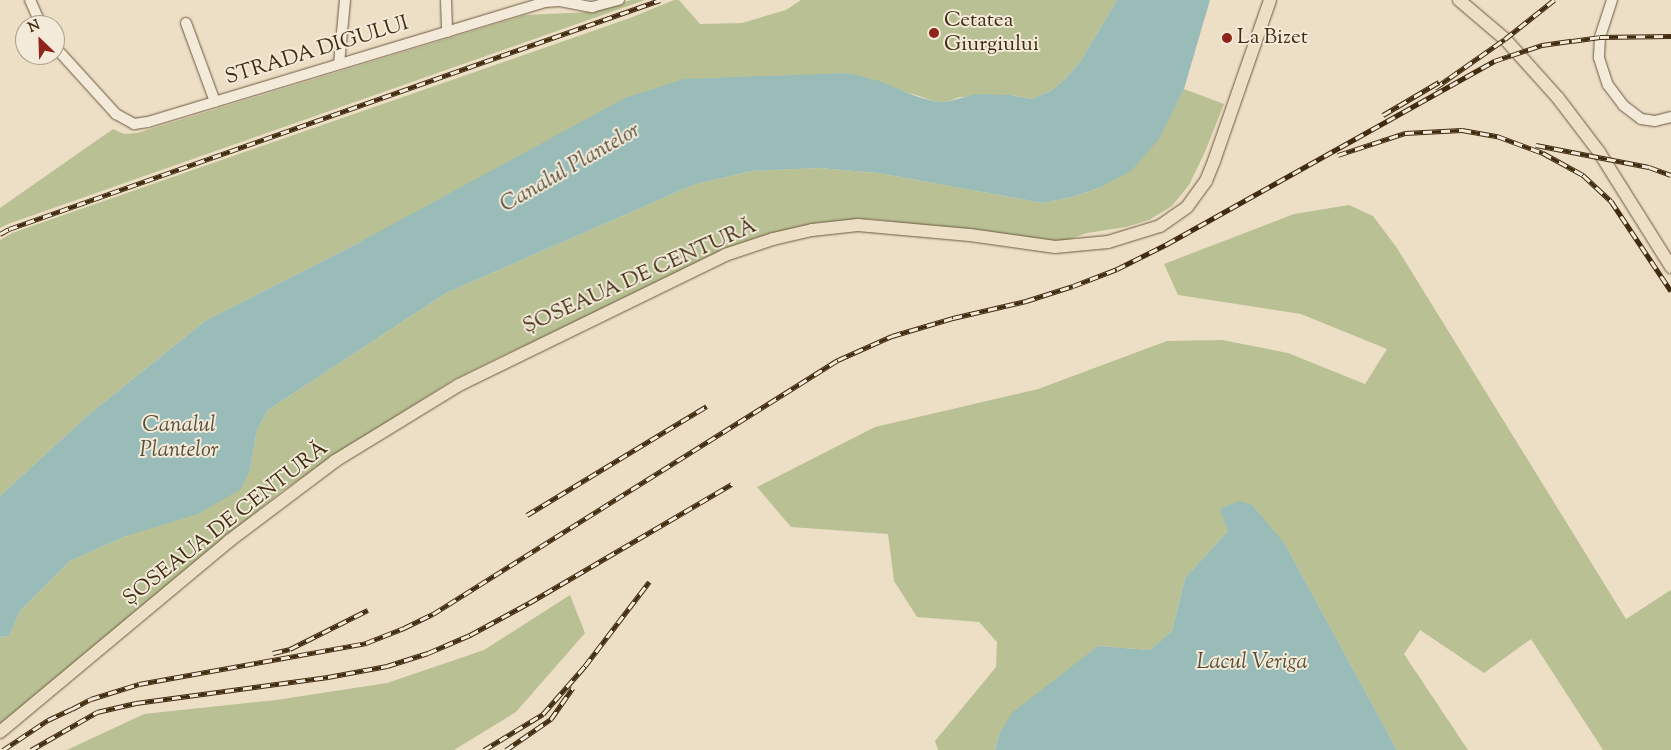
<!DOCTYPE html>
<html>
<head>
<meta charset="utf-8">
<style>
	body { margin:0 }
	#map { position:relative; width:1671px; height:750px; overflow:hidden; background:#eddec6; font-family:"Sorts Mill Goudy",serif }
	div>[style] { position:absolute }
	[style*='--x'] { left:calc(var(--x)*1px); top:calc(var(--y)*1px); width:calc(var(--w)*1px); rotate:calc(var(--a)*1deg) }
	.green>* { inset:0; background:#b9c194 }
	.water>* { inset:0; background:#99bcb8 }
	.roads { filter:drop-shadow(0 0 1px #6c583d) drop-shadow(0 0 1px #6c583d) }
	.minor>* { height:10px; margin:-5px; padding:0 5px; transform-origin:5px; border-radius:5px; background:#f3eada }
	.major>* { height:12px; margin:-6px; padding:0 6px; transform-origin:6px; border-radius:6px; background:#eddec6 }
	.rail>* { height:5px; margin-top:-2.5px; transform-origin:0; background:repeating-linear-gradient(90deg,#f3eada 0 9px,#412c0f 0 18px); box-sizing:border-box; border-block:1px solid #412c0f }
	.dots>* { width:14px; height:14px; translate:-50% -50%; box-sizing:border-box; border:2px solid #f3eada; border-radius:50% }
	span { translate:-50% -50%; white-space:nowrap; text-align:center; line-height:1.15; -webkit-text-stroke:4px #f3eada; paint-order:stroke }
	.poi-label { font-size:21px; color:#412c0f }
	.left { translate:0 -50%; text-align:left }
	.street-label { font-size:21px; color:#412c0f }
	.water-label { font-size:22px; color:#575039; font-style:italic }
	.north { position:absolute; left:15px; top:15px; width:50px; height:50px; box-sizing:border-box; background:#f3eada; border:1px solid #ac9e89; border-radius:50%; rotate:336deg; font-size:14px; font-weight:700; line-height:20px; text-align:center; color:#412c0f }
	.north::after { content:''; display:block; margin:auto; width:18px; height:22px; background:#8f2418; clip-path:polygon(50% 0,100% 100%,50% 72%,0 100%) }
</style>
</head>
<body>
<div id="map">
	<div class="green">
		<div style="clip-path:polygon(631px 0,645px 0,8px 224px,0 228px,0 208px,113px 129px,124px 134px,137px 133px,525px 15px,591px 12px)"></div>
		<div style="clip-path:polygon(674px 0,679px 0,700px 24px,742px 23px,786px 10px,801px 0,1117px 0,1080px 62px,1066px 78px,1051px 91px,1031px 99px,1011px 95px,960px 97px,946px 102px,937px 102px,848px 73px,807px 76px,358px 243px,205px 321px,87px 416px,0 496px,0 240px,12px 233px,630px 18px)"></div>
		<div style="clip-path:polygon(1184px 89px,1224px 104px,1205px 152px,1189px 185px,1172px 206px,1149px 220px,1126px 227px,1087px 233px,1062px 242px,872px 219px,818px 223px,758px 238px,502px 356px,453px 380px,395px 417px,282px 491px,0 724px,0 637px,9px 636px,20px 611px,70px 561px,126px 536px,250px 470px,257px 430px,268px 410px,446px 293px,693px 185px,751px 171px,818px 168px,878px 173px,1043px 203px,1072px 197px,1099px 188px,1171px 114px)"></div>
		<div style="clip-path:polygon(1349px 205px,1373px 216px,1397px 248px,1626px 619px,1671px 590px,1671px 750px,1603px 750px,1531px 639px,1484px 673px,1420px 630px,1404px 654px,1468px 750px,1397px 750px,1285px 544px,1228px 531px,1185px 578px,1172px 631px,1150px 650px,1098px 646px,1000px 732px,995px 750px,938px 750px,935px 741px,996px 667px,997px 642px,979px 622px,917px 617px,894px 581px,888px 534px,791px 527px,757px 487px,875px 427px,1038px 389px,1167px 341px,1222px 340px,1288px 353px,1365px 384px,1387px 349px,1301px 314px,1178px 295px,1164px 264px,1294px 214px)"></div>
		<div style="clip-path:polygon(570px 595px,585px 633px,516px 712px,454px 750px,67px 750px,144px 714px,276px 700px,387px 683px,484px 650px)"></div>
	</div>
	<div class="water">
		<div style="clip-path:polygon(1117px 0,1210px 0,1184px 89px,1159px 139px,1131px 171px,1099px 188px,1072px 197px,1043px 203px,878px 173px,818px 168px,751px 171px,693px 185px,446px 293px,268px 410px,257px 430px,250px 470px,241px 489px,198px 514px,126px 536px,70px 561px,20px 611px,9px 636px,0 637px,0 496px,87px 416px,205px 321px,358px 243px,625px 98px,684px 79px,848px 73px,879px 81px,918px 97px,937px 102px,946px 102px,976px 94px,1011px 95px,1031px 99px,1051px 91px,1066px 78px,1080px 62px)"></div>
		<div style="clip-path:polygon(1238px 501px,1252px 505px,1285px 544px,1397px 750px,995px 750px,1000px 732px,1013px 712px,1098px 646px,1150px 650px,1172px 631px,1185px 578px,1228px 531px,1220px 509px)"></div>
	</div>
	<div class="roads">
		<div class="minor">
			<div style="--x:30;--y:0;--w:27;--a:66"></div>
			<div style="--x:446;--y:0;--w:32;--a:88"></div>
			<div style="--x:1612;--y:0;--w:39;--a:108"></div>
			<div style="--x:1600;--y:37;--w:21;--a:93"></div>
			<div style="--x:1599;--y:58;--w:28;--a:72"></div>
			<div style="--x:1608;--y:85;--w:26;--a:53"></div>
			<div style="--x:1624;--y:106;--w:21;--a:37"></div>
			<div style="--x:1641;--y:119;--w:14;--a:8"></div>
			<div style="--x:1655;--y:121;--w:16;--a:-14"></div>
			<div style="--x:186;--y:23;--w:84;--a:69.8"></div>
			<div style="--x:55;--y:47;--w:91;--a:47.7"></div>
			<div style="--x:116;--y:114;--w:21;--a:29"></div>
			<div style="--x:134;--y:124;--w:14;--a:-8"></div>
			<div style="--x:148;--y:122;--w:415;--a:-16.8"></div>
			<div style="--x:545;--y:2;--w:15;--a:-4"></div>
			<div style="--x:560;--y:1;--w:33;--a:11"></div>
			<div style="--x:592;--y:7;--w:28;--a:-15"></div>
			<div style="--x:339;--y:64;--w:64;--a:-84.6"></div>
		</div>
		<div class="major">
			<div style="--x:1459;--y:0;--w:60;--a:40.3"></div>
			<div style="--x:1505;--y:39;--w:79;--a:48.1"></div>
			<div style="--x:1558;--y:98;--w:68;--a:52.8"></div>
			<div style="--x:1599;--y:152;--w:136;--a:57.9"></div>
			<div style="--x:0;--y:732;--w:298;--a:-39.8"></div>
			<div style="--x:229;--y:541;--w:133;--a:-37"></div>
			<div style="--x:335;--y:461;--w:145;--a:-31.5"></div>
			<div style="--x:459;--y:385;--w:296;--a:-26"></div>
			<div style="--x:725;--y:255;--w:51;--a:-18.4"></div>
			<div style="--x:773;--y:239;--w:40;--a:-13"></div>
			<div style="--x:812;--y:230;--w:46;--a:-6.2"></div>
			<div style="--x:858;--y:225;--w:112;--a:5.1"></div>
			<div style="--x:970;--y:235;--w:86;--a:8"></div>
			<div style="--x:1055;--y:247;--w:53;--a:-5.4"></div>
			<div style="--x:1108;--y:242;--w:54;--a:-17.1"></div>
			<div style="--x:1160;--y:226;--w:33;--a:-35"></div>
			<div style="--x:1187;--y:207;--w:32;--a:-54"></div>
			<div style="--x:1206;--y:181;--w:22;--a:-68"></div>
			<div style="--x:1214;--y:161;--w:170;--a:-70.8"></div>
		</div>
	</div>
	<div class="rail">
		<div style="--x:1435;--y:88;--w:85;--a:-35"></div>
		<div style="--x:1505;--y:39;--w:63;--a:-38.5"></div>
		<div style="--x:1383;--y:115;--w:65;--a:-30.5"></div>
		<div style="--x:1536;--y:145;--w:115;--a:11"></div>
		<div style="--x:1649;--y:167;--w:23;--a:20"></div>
		<div style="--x:1338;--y:155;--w:71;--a:-18.2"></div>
		<div style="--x:1405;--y:133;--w:57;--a:-3"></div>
		<div style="--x:1462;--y:130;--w:36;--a:10"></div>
		<div style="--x:1497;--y:136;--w:49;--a:20.3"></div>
		<div style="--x:1543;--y:153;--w:46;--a:28.8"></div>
		<div style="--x:1583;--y:175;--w:38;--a:43"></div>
		<div style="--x:1611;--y:201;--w:108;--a:56.3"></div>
		<div style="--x:0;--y:234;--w:10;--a:-29"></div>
		<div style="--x:9;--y:229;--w:690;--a:-19.38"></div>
		<div style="--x:527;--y:515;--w:210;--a:-31.2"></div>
		<div style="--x:273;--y:653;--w:17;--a:-13"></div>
		<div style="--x:290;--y:649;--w:87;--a:-26.6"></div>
		<div style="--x:3;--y:750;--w:54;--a:-33.7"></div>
		<div style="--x:48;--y:720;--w:26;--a:-25"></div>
		<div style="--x:72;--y:709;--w:21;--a:-28"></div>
		<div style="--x:91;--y:699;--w:50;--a:-17.4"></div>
		<div style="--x:139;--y:684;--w:231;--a:-10.2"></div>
		<div style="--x:366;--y:643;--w:41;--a:-21.5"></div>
		<div style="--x:404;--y:628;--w:32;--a:-26"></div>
		<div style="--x:433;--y:614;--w:478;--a:-32.1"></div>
		<div style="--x:838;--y:360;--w:59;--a:-24"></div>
		<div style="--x:892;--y:336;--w:64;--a:-16.4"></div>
		<div style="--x:953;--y:318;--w:75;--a:-13.1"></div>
		<div style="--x:1026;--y:301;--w:49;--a:-17.7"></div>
		<div style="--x:1073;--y:286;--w:47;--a:-21.1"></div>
		<div style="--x:1117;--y:269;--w:56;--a:-26.6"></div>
		<div style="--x:1167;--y:244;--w:375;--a:-29.2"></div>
		<div style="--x:1494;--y:61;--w:51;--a:-18.4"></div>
		<div style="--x:1542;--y:45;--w:30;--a:-8"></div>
		<div style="--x:1572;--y:41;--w:28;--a:-8"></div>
		<div style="--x:1600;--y:37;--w:71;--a:-0.8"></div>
		<div style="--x:31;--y:750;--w:76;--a:-29.9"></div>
		<div style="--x:97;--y:712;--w:40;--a:-13"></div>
		<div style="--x:136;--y:703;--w:194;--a:-7.7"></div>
		<div style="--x:328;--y:677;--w:60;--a:-10.6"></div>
		<div style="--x:387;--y:666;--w:43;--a:-17.6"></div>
		<div style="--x:428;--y:653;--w:46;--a:-23.2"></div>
		<div style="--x:470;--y:635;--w:67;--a:-28.5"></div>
		<div style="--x:529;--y:603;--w:235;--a:-30.4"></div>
		<div style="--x:484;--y:750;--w:69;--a:-31.4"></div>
		<div style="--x:543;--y:714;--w:64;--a:-48.8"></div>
		<div style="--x:585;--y:666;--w:106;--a:-52.7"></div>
		<div style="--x:506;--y:750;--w:55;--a:-34.6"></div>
		<div style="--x:551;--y:719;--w:38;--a:-55"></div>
	</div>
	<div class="dots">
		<div style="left:934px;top:33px;background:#8f2418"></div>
		<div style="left:1227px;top:38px;background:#8f2418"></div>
	</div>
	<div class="poi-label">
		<span class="left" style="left:944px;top:33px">Cetatea<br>Giurgiului</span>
		<span class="left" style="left:1237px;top:38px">La Bizet</span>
	</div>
	<div class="street-label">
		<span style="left:317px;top:51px;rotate:-17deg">STRADA DIGULUI</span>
		<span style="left:640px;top:277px;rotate:-24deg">ȘOSEAUA DE CENTURĂ</span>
		<span style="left:226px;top:524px;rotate:-38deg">ȘOSEAUA DE CENTURĂ</span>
	</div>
	<div class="water-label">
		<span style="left:571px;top:169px;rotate:-30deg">Canalul Plantelor</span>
		<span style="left:179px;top:439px">Canalul<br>Plantelor</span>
		<span style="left:1252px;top:664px">Lacul Veriga</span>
	</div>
	<div class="north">N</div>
</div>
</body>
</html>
